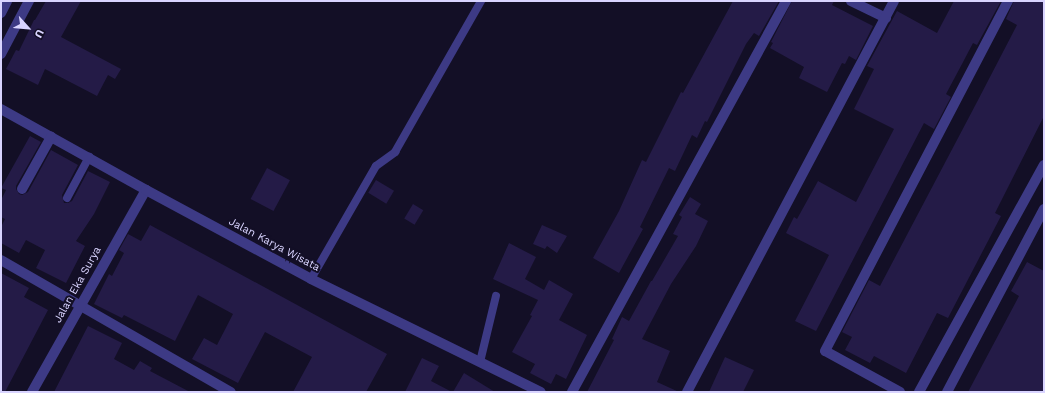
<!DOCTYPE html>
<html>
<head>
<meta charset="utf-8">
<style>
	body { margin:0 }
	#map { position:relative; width:1045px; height:393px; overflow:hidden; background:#130f26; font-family:"Work Sans",sans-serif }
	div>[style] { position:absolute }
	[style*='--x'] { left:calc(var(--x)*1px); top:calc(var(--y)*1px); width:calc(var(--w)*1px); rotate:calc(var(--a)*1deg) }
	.building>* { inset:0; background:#241b47; transform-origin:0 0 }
	.service>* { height:8px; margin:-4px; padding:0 4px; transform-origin:4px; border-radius:4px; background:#3d3a85 }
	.minor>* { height:10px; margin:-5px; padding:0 5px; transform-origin:5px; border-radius:5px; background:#3d3a85 }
	.tertiary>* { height:10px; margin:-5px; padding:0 5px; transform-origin:5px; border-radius:5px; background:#3d3a85 }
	span { translate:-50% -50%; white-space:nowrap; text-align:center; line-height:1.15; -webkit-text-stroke:4px #130f26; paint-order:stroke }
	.street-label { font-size:11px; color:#d9d4ff }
	.frame { position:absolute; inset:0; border:2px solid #d9d4ff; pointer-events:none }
	.north { position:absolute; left:8px; top:8px; width:40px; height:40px; -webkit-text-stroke:3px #130f26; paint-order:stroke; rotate:117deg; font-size:11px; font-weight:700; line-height:16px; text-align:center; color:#d9d4ff }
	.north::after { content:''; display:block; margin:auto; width:14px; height:18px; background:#d9d4ff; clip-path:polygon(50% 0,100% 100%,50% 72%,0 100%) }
</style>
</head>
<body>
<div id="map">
	<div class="building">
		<div style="clip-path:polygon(46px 1px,81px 1px,61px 37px,121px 69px,115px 79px,108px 75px,97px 96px,45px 69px,38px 85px,6px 69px,16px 50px,19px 51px,34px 20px,35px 20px)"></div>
		<div style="clip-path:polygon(733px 1px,779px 1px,759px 36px,754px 33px,746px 44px,707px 122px,705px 121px,697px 138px,692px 135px,675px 171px,669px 168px,640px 227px,643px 229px,619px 273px,593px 258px,619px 211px,642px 160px,646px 162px,681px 92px,683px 93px)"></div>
		<div style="clip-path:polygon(792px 1px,834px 1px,832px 5px,873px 26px,856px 60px,849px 56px,845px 64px,842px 63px,827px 92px,799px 78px,804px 67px,770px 48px,773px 43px,771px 42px)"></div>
		<div style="clip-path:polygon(954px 1px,1001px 1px,977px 45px,973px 43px,962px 64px,946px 94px,951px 97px,934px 129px,924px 123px,816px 331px,795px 321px,829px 255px,786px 233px,794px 217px,797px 219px,818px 181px,856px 202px,894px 129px,854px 109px,874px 69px,867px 66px,897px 11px,937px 33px)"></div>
		<div style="clip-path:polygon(1014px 1px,1044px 1px,1044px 116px,995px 213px,1001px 216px,948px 318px,937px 313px,906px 373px,874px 356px,870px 363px,845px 350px,852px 337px,842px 332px,869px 280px,880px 286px,977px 102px,1017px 25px,1006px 19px)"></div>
		<div style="clip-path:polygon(30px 136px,41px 142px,16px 186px,16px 189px,19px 194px,22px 195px,28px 192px,51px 150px,78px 165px,62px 195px,64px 203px,68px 203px,72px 201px,88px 171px,110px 182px,94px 214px,76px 241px,85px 246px,66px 283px,36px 268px,45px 250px,26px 240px,19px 253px,1px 243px,1px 227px,5px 219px,1px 217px,1px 200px,6px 190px,1px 188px)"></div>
		<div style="left:267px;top:168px;width:26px;height:35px;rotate:28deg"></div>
		<div style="left:376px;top:180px;width:21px;height:15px;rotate:31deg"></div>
		<div style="clip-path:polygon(690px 197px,701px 204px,695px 214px,708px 221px,696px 246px,671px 284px,642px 339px,670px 351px,657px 382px,679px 392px,587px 392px,614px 340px,612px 339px,622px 317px,629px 321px,651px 281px,652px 281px,678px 236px,673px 234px,682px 217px,679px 215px)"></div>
		<div style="left:413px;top:204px;width:12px;height:17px;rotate:31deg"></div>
		<div style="clip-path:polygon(150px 225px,387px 354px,366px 392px,293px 392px,312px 357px,265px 332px,238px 383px,192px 359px,204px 338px,217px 345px,233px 314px,198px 295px,175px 341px,124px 315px,122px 318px,94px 304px,109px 274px,112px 276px,124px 253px,119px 250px,128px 234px,141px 241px)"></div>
		<div style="clip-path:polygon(542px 225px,567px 236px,557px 253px,547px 246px,545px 249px,533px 244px)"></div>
		<div style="clip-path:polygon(509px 243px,536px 257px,525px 279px,544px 290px,549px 280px,573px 294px,559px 320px,587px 335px,566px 379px,556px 374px,551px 384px,530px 373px,535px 364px,512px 352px,532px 316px,530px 315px,538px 300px,493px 279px)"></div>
		<div style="clip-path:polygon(1027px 262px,1044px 271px,1044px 392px,968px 392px,1019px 296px,1011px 291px)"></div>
		<div style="clip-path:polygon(1px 273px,29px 288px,24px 297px,48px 310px,5px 392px,1px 392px)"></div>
		<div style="clip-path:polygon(88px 326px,122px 343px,114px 359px,134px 370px,140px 361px,152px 368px,150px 371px,190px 392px,54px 392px)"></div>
		<div style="clip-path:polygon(725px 357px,754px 370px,743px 392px,709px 392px)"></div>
		<div style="clip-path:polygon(422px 358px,439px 366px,431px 381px,452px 392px,405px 392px)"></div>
		<div style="clip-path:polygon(464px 373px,495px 392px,453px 392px)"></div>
	</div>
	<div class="service">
		<div style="--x:67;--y:198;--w:47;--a:-61.8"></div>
		<div style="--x:311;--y:279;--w:130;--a:-60.1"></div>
		<div style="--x:376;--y:166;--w:24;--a:-36"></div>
		<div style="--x:395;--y:152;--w:174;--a:-60.3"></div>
		<div style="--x:480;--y:362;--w:68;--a:-76.4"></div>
	</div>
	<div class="minor">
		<div style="--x:851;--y:1;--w:39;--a:26"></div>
		<div style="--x:1;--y:13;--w:13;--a:-63"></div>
		<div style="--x:1;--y:54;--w:60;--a:-62.2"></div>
		<div style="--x:1;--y:109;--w:166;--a:29.2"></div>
		<div style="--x:22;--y:189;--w:60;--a:-60.9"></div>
		<div style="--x:1;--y:260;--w:265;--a:29.9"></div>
		<div style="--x:572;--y:392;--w:446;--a:-61.3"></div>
		<div style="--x:687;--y:392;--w:442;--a:-62.1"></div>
		<div style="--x:900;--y:392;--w:85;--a:-151.3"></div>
		<div style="--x:825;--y:351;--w:395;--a:-62.4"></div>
		<div style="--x:919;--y:392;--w:259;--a:-61.2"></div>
		<div style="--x:947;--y:392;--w:207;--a:-62.1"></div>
	</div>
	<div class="tertiary">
		<div style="--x:32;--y:392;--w:232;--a:-60.6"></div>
		<div style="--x:146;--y:190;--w:187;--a:28.3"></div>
		<div style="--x:311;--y:279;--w:256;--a:26.2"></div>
	</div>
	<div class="street-label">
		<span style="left:274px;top:245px;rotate:28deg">Jalan Karya Wisata</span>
		<span style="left:78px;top:285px;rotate:-61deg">Jalan Eka Surya</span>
	</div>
	<div class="frame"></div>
	<div class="north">U</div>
</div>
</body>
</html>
